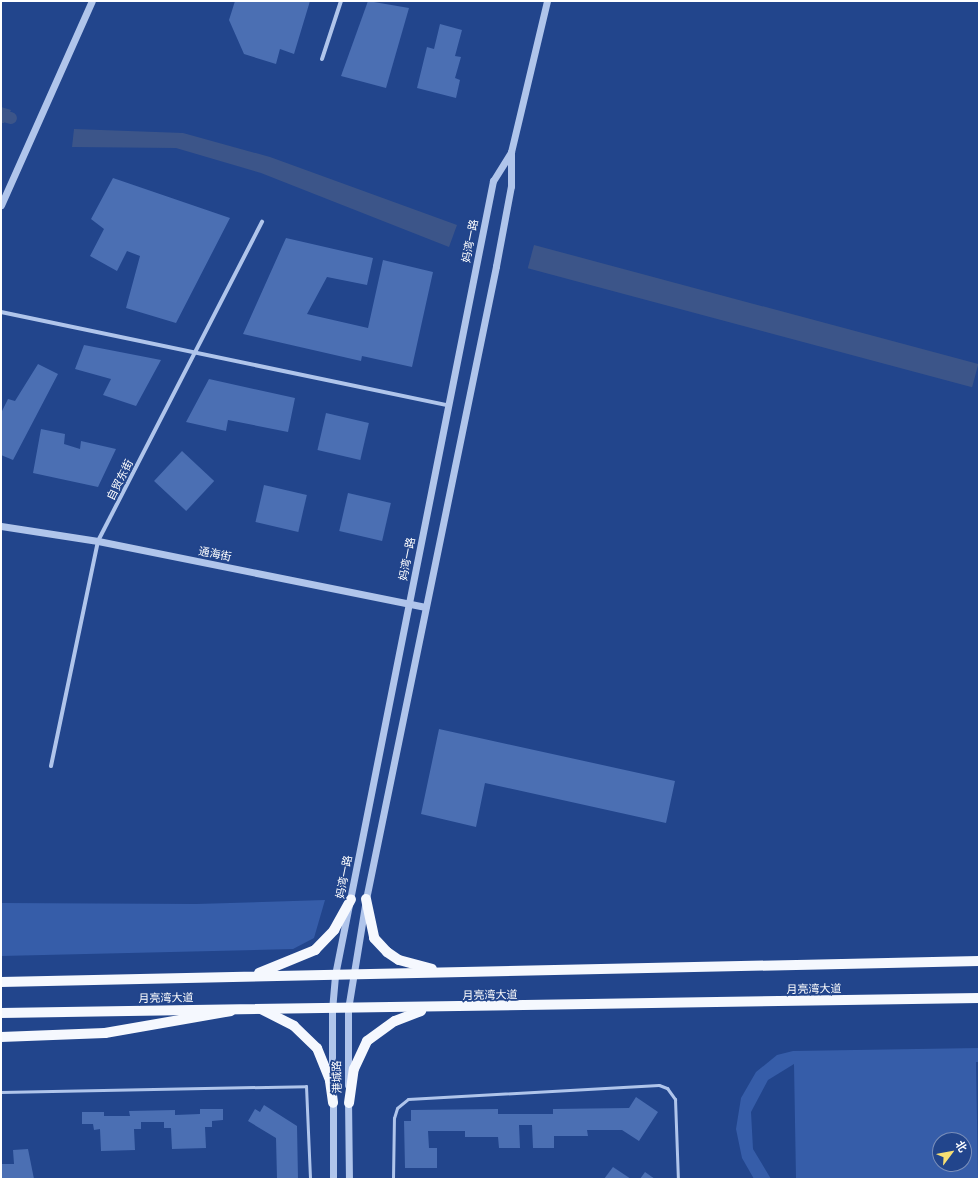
<!DOCTYPE html>
<html>
<head>
<meta charset="utf-8">
<style>
	body { margin:0 }
	#map { position:relative; width:980px; height:1180px; overflow:hidden; background:#22458c; font-family:"Golos Text","Noto Sans SC",sans-serif }
	div>[style] { position:absolute }
	[style*='--x'] { left:calc(var(--x)*1px); top:calc(var(--y)*1px); width:calc(var(--w)*1px); rotate:calc(var(--a)*1deg) }
	.green>* { inset:0; background:#365da9 }
	.water>* { inset:0; background:#3c5589; transform-origin:0 0 }
	.canal>* { height:12px; margin:-6px; padding:0 6px; transform-origin:6px; border-radius:6px; background:#3c5589 }
	.building>* { inset:0; background:#4b6fb3; transform-origin:0 0 }
	.service>* { height:3px; margin:-1.5px; padding:0 1.5px; transform-origin:1.5px; border-radius:1.5px; background:#b0c5eb }
	.minor>* { height:4px; margin:-2px; padding:0 2px; transform-origin:2px; border-radius:2px; background:#b0c5eb }
	.tertiary>* { height:7px; margin:-3.5px; padding:0 3.5px; transform-origin:3.5px; border-radius:3.5px; background:#b0c5eb }
	.primary>* { height:10px; margin:-5px; padding:0 5px; transform-origin:5px; border-radius:5px; background:#f5f8fe }
	span { translate:-50% -50%; white-space:nowrap; text-align:center; line-height:1.15; -webkit-text-stroke:3.5px #22458c; paint-order:stroke }
	.street-label { font-size:11px; color:#fff }
	.frame { position:absolute; inset:0; border:2px solid #fff; pointer-events:none }
	.north { position:absolute; left:932px; top:1132px; width:40px; height:40px; box-sizing:border-box; background:#22458c; border:1px solid #7a8fba; border-radius:50%; rotate:58deg; font-size:11px; font-weight:700; line-height:16px; text-align:center; color:#fff }
	.north::after { content:''; display:block; margin:auto; width:14px; height:18px; background:#f7df73; clip-path:polygon(50% 0,100% 100%,50% 72%,0 100%) }
</style>
</head>
<body>
<div id="map">
	<div class="green">
		<div style="clip-path:polygon(325px 900px,314px 938px,293px 949px,1px 956px,1px 903px,196px 904px)"></div>
		<div style="clip-path:polygon(evenodd,979px 1048px,979px 1062px,976px 1062px,978px 1179px,796px 1179px,794px 1064px,768px 1080px,751px 1112px,753px 1149px,771px 1179px,754px 1179px,742px 1158px,736px 1129px,741px 1098px,756px 1072px,777px 1055px,793px 1051px,979px 1048px,940px 1140px,964px 1140px,964px 1164px,940px 1164px,940px 1140px)"></div>
	</div>
	<div class="water">
		<div style="clip-path:polygon(1px 107px,11px 110px,4px 123px,1px 123px)"></div>
		<div style="clip-path:polygon(74px 129px,183px 133px,270px 157px,457px 225px,449px 247px,261px 173px,176px 148px,72px 147px)"></div>
		<div style="left:534px;top:245px;width:460px;height:24px;rotate:15deg"></div>
	</div>
	<div class="canal">
		<div style="--x:7;--y:117;--w:4;--a:14"></div>
	</div>
	<div class="building">
		<div style="clip-path:polygon(235px 1px,310px 1px,294px 54px,280px 49px,276px 64px,244px 54px,229px 20px)"></div>
		<div style="clip-path:polygon(368px 1px,409px 8px,386px 88px,341px 76px)"></div>
		<div style="clip-path:polygon(440px 24px,462px 30px,455px 56px,461px 57px,455px 78px,460px 80px,456px 98px,417px 88px,427px 47px,434px 49px)"></div>
		<div style="clip-path:polygon(113px 178px,230px 218px,176px 323px,126px 308px,140px 256px,127px 251px,117px 271px,90px 256px,104px 229px,91px 219px)"></div>
		<div style="clip-path:polygon(286px 238px,373px 258px,367px 285px,327px 277px,307px 314px,368px 328px,383px 260px,433px 272px,412px 367px,362px 356px,361px 361px,243px 334px)"></div>
		<div style="clip-path:polygon(84px 345px,161px 360px,136px 406px,103px 395px,111px 379px,75px 369px)"></div>
		<div style="clip-path:polygon(38px 364px,58px 374px,13px 460px,1px 455px,1px 413px,8px 399px,15px 401px)"></div>
		<div style="clip-path:polygon(209px 379px,295px 398px,288px 432px,228px 420px,226px 431px,186px 422px)"></div>
		<div style="left:326px;top:413px;width:44px;height:38px;rotate:13deg"></div>
		<div style="clip-path:polygon(41px 429px,65px 434px,64px 444px,80px 449px,81px 441px,116px 449px,98px 487px,33px 473px)"></div>
		<div style="left:182px;top:451px;width:44px;height:41px;rotate:43deg"></div>
		<div style="left:264px;top:485px;width:44px;height:38px;rotate:13deg"></div>
		<div style="left:348px;top:493px;width:44px;height:39px;rotate:13deg"></div>
		<div style="clip-path:polygon(439px 729px,675px 781px,666px 823px,485px 783px,476px 827px,421px 814px)"></div>
		<div style="clip-path:polygon(636px 1097px,658px 1112px,639px 1141px,622px 1130px,587px 1130px,588px 1136px,554px 1136px,554px 1148px,533px 1148px,532px 1125px,519px 1125px,520px 1148px,499px 1148px,498px 1137px,465px 1137px,465px 1131px,428px 1131px,429px 1148px,437px 1148px,437px 1168px,405px 1168px,404px 1121px,411px 1121px,411px 1110px,498px 1109px,498px 1114px,553px 1114px,553px 1109px,629px 1108px)"></div>
		<div style="clip-path:polygon(264px 1105px,297px 1126px,298px 1179px,277px 1179px,276px 1138px,248px 1121px,255px 1109px,260px 1112px)"></div>
		<div style="clip-path:polygon(200px 1109px,223px 1109px,223px 1120px,212px 1121px,212px 1127px,205px 1127px,206px 1148px,172px 1149px,171px 1128px,164px 1128px,164px 1122px,141px 1122px,141px 1129px,134px 1129px,135px 1150px,101px 1151px,100px 1129px,94px 1130px,93px 1124px,82px 1124px,82px 1112px,104px 1112px,104px 1116px,130px 1116px,129px 1111px,175px 1110px,175px 1115px,200px 1114px)"></div>
		<div style="clip-path:polygon(28px 1149px,34px 1179px,1px 1179px,1px 1164px,14px 1164px,13px 1150px)"></div>
		<div style="clip-path:polygon(613px 1167px,631px 1179px,604px 1179px)"></div>
		<div style="clip-path:polygon(645px 1172px,655px 1179px,640px 1179px)"></div>
	</div>
	<div class="service">
		<div style="--x:1;--y:1092;--w:305;--a:-1.1"></div>
		<div style="--x:306;--y:1086;--w:93;--a:87.5"></div>
		<div style="--x:393;--y:1179;--w:61;--a:-89.1"></div>
		<div style="--x:394;--y:1118;--w:10;--a:-73"></div>
		<div style="--x:397;--y:1108;--w:14;--a:-39"></div>
		<div style="--x:408;--y:1099;--w:251;--a:-3.2"></div>
		<div style="--x:659;--y:1085;--w:9;--a:21"></div>
		<div style="--x:667;--y:1088;--w:14;--a:54"></div>
		<div style="--x:675;--y:1099;--w:80;--a:87.9"></div>
	</div>
	<div class="minor">
		<div style="--x:322;--y:59;--w:61;--a:-71.9"></div>
		<div style="--x:1;--y:312;--w:458;--a:11.8"></div>
		<div style="--x:51;--y:766;--w:230;--a:-78.2"></div>
		<div style="--x:98;--y:541;--w:359;--a:-62.8"></div>
	</div>
	<div class="tertiary">
		<div style="--x:1;--y:205;--w:223;--a:-66"></div>
		<div style="--x:1;--y:526;--w:98;--a:8.8"></div>
		<div style="--x:98;--y:541;--w:334;--a:11.4"></div>
		<div style="--x:332;--y:1083;--w:73;--a:-90"></div>
		<div style="--x:332;--y:1010;--w:35;--a:-85"></div>
		<div style="--x:335;--y:975;--w:810;--a:-78.75"></div>
		<div style="--x:493;--y:181;--w:34;--a:-58"></div>
		<div style="--x:348;--y:1085;--w:76;--a:-90"></div>
		<div style="--x:348;--y:1009;--w:111;--a:-80.7"></div>
		<div style="--x:366;--y:899;--w:646;--a:-78.39"></div>
		<div style="--x:496;--y:266;--w:81;--a:-79.4"></div>
		<div style="--x:511;--y:186;--w:34;--a:-90"></div>
		<div style="--x:511;--y:152;--w:155;--a:-76.6"></div>
		<div style="--x:333;--y:1099;--w:80;--a:90"></div>
		<div style="--x:348;--y:1099;--w:80;--a:89.3"></div>
	</div>
	<div class="primary">
		<div style="--x:366;--y:899;--w:40;--a:78"></div>
		<div style="--x:374;--y:938;--w:19;--a:47"></div>
		<div style="--x:387;--y:952;--w:14;--a:34"></div>
		<div style="--x:399;--y:960;--w:34;--a:15"></div>
		<div style="--x:259;--y:973;--w:61;--a:-22.3"></div>
		<div style="--x:315;--y:950;--w:28;--a:-46"></div>
		<div style="--x:334;--y:930;--w:35;--a:-61"></div>
		<div style="--x:1;--y:982;--w:978;--a:-1.23"></div>
		<div style="--x:261;--y:1009;--w:37;--a:27"></div>
		<div style="--x:294;--y:1026;--w:32;--a:44"></div>
		<div style="--x:317;--y:1048;--w:35;--a:68"></div>
		<div style="--x:330;--y:1081;--w:22;--a:82"></div>
		<div style="--x:1;--y:1013;--w:978;--a:-0.88"></div>
		<div style="--x:1;--y:1037;--w:104;--a:-2.2"></div>
		<div style="--x:105;--y:1033;--w:128;--a:-9.9"></div>
		<div style="--x:349;--y:1103;--w:34;--a:-82"></div>
		<div style="--x:354;--y:1069;--w:31;--a:-65"></div>
		<div style="--x:367;--y:1041;--w:34;--a:-36"></div>
		<div style="--x:395;--y:1021;--w:28;--a:-21"></div>
	</div>
	<div class="street-label">
		<span style="left:470px;top:241px;rotate:-79deg">妈湾一路</span>
		<span style="left:120px;top:480px;rotate:-63deg">自贸东街</span>
		<span style="left:215px;top:554px;rotate:11deg">通海街</span>
		<span style="left:407px;top:559px;rotate:-79deg">妈湾一路</span>
		<span style="left:344px;top:877px;rotate:-79deg">妈湾一路</span>
		<span style="left:814px;top:989px;rotate:-1deg">月亮湾大道</span>
		<span style="left:490px;top:995px;rotate:-1deg">月亮湾大道</span>
		<span style="left:166px;top:998px;rotate:-1deg">月亮湾大道</span>
		<span style="left:337px;top:1077px;rotate:-91deg">港城路</span>
	</div>
	<div class="frame"></div>
	<div class="north">北</div>
</div>
</body>
</html>
